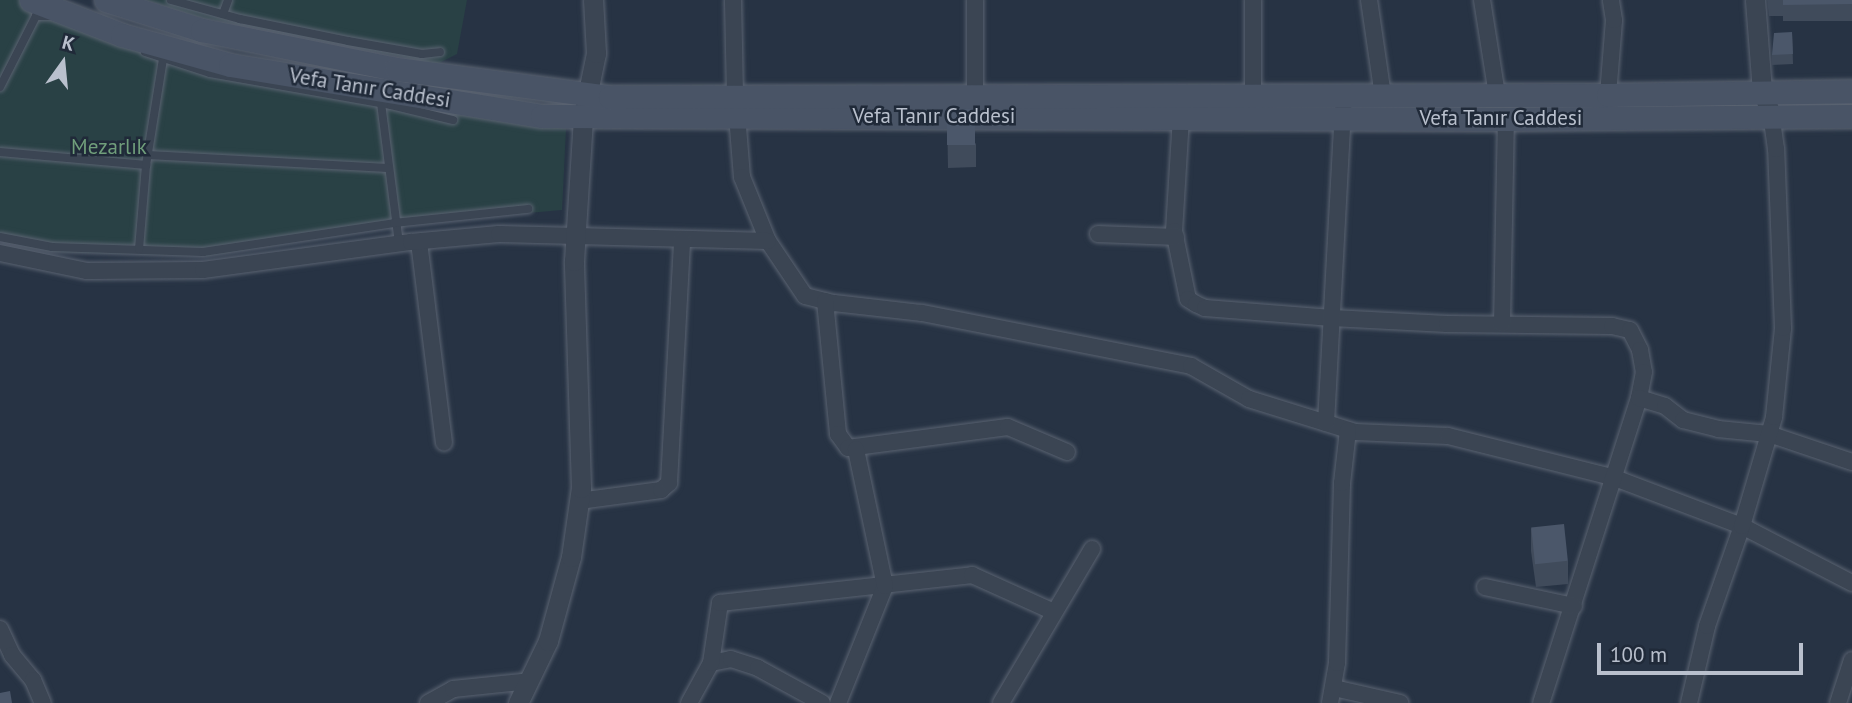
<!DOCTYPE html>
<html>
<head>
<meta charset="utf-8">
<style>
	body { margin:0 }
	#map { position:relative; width:1852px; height:703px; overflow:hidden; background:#273344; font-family:"PT Sans",sans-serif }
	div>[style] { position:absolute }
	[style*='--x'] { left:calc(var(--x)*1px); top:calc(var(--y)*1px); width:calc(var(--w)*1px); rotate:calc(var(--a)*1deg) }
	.green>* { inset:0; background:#294145 }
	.roads { filter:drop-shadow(0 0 2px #5a6371) drop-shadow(0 0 2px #5a6371) }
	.service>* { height:8px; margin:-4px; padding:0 4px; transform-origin:4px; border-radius:4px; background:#3b4553 }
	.minor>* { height:16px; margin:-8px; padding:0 8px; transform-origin:8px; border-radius:8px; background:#3b4553 }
	.tertiary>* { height:19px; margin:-9.5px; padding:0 9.5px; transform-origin:9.5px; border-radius:9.5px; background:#3b4553 }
	.secondary>* { height:23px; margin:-11.5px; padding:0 11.5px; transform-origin:11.5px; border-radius:11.5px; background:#495466 }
	.wall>* { inset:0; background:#404b5b }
	.building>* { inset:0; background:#4b576a; transform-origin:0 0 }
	span { translate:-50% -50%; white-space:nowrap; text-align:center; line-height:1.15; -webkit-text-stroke:5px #202a39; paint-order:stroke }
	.street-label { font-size:21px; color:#b9c0cd }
	.park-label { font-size:21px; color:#709e7b }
	.north { position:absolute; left:28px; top:28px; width:70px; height:70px; -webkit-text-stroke:5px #202a39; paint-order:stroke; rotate:15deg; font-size:19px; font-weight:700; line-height:28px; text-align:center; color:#b9c0cd }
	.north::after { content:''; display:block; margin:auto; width:24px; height:32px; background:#b9c0cd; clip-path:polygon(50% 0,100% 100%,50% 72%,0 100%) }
	.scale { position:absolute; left:1597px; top:643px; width:206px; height:32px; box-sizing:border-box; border:4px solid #b9c0cd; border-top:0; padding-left:9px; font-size:21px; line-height:24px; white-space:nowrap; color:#b9c0cd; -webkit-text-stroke:5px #202a39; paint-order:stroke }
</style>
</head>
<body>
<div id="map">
	<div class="green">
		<div style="clip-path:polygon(0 0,22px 0,200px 66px,566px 129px,562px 210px,414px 223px,207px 256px,54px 252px,0 241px)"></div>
		<div style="clip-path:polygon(146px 0,467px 0,457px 54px,437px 64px,199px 17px)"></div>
	</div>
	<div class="roads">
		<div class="service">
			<div style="--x:171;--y:0;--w:72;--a:15.4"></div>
			<div style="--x:240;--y:19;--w:110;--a:11.5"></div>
			<div style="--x:348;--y:41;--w:75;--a:10"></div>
			<div style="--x:422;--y:54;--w:18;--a:-6"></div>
			<div style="--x:223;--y:14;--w:15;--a:-70"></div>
			<div style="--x:145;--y:52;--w:68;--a:17.9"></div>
			<div style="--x:210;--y:73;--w:184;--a:10"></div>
			<div style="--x:391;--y:105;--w:64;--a:13.6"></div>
			<div style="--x:0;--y:87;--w:80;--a:-63.1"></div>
			<div style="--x:36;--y:16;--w:12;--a:0"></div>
			<div style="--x:381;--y:103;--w:142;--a:82.7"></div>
			<div style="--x:0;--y:152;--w:147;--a:5.1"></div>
			<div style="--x:148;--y:155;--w:240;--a:3.1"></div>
			<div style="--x:0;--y:237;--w:53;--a:10.9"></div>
			<div style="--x:52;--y:247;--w:151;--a:1.9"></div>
			<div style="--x:203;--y:252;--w:193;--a:-8.6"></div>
			<div style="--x:394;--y:223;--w:135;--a:-6"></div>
			<div style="--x:139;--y:249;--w:84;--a:-85.2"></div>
			<div style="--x:146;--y:165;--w:107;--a:-80.9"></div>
		</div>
		<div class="minor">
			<div style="--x:733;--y:0;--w:97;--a:88.8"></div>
			<div style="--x:1253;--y:0;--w:96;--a:90"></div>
			<div style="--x:1369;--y:0;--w:97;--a:81.7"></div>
			<div style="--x:1482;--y:0;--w:96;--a:81"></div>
			<div style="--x:1608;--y:95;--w:75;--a:-85.4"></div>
			<div style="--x:1614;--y:20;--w:20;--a:-99"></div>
			<div style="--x:975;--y:96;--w:96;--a:-90"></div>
			<div style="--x:737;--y:115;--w:62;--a:85.4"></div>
			<div style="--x:742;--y:177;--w:69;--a:67.9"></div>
			<div style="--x:768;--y:241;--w:66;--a:56.1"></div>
			<div style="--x:805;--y:296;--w:30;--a:14"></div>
			<div style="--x:834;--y:303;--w:89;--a:6.5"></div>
			<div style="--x:922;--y:313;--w:274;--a:11.1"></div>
			<div style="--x:1191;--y:366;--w:67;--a:29.6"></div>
			<div style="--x:1249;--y:399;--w:111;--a:17.3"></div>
			<div style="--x:1355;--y:432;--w:93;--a:2.5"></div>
			<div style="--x:1448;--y:436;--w:172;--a:14.1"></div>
			<div style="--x:1615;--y:478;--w:136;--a:20.7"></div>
			<div style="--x:1742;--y:526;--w:124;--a:27.4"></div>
			<div style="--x:1181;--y:117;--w:114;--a:93.5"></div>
			<div style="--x:1174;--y:231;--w:69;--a:78.4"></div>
			<div style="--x:1188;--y:299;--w:9;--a:32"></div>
			<div style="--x:1196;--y:304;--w:10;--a:24"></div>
			<div style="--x:1205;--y:308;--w:127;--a:4.5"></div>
			<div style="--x:1332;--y:318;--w:115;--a:3"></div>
			<div style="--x:1447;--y:324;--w:165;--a:0.7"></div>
			<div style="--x:1612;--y:326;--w:18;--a:13"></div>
			<div style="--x:1630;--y:330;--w:22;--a:63"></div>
			<div style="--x:1640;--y:350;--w:22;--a:80"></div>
			<div style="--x:1644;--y:372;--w:26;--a:101"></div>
			<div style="--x:1639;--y:398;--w:320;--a:107.8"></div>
			<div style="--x:1098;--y:234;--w:78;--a:2.2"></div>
			<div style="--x:419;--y:242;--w:202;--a:82.9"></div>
			<div style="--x:0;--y:253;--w:89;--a:11.7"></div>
			<div style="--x:87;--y:271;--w:116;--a:-0.5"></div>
			<div style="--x:203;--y:270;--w:210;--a:-7.7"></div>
			<div style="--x:411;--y:242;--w:88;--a:-5.2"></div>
			<div style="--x:499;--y:234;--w:269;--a:1.5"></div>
			<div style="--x:825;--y:301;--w:134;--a:84.4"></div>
			<div style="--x:838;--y:434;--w:17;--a:54"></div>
			<div style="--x:848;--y:448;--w:161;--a:-7.5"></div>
			<div style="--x:1008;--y:427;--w:64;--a:23"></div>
			<div style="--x:1502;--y:324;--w:205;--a:-88.9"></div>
			<div style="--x:1639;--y:398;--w:27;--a:17"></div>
			<div style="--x:1665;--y:406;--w:23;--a:38"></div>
			<div style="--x:1683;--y:420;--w:36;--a:14"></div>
			<div style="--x:1718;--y:429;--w:51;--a:5.6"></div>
			<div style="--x:1769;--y:434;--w:88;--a:18.6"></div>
			<div style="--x:1326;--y:423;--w:315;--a:-86.9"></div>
			<div style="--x:579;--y:501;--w:83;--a:-7.6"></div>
			<div style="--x:661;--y:490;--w:11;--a:-41"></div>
			<div style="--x:669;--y:483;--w:243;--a:-86.9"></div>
			<div style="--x:1485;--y:587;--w:91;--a:12.1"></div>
			<div style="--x:0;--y:629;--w:29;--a:65"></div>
			<div style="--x:12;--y:655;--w:33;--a:50"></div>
			<div style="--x:33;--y:680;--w:25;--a:67"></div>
			<div style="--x:711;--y:663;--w:20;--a:-11"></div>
			<div style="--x:731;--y:659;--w:28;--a:18"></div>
			<div style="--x:758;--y:668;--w:73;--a:28.7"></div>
			<div style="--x:1334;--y:688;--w:68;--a:12.8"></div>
			<div style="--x:428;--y:703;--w:29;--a:-29"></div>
			<div style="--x:453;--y:689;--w:77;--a:-5.9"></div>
			<div style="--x:689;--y:703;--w:46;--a:-61.2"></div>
			<div style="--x:711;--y:663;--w:61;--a:-81.5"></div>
			<div style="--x:720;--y:603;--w:254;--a:-6.3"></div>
			<div style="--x:972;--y:575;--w:90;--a:24.3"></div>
			<div style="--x:838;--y:703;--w:126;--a:-68.1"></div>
			<div style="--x:885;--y:586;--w:140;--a:-102"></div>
			<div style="--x:1001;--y:703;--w:179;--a:-59.4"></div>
			<div style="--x:1330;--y:703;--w:41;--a:-80.1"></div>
			<div style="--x:1337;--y:663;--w:180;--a:-88.4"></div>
			<div style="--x:1342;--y:483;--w:53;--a:-83.5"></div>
			<div style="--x:1689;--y:703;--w:79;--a:-76.8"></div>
			<div style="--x:1707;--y:626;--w:106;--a:-70.7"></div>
			<div style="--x:1742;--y:526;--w:114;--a:-73.6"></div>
			<div style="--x:1774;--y:417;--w:89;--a:-84.2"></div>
			<div style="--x:1783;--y:328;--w:179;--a:-92.2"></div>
			<div style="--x:1776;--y:149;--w:34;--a:-98"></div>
			<div style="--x:1838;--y:703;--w:45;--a:-72"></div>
		</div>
		<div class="tertiary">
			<div style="--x:1755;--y:0;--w:90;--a:85.6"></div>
			<div style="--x:1762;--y:90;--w:27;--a:70"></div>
			<div style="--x:518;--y:703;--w:69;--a:-64.2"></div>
			<div style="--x:548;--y:641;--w:87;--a:-74.7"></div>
			<div style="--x:571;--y:557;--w:70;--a:-81.8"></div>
			<div style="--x:581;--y:488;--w:227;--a:-91.8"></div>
			<div style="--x:574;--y:261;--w:145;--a:-86.4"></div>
			<div style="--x:583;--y:116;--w:64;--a:-78.3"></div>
			<div style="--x:596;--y:53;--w:53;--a:-93.2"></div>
		</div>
		<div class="secondary">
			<div style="--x:31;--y:0;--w:97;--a:21"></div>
			<div style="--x:122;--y:35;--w:112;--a:15.5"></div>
			<div style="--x:230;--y:65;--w:316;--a:9.3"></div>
			<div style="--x:542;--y:116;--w:964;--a:0.18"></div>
			<div style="--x:1506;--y:119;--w:346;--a:-0.5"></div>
			<div style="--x:106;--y:0;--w:101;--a:17.4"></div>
			<div style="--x:202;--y:30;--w:198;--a:11.4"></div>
			<div style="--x:396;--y:69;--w:216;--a:7.5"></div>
			<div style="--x:610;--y:97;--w:998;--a:-0.11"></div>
			<div style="--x:1608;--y:95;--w:244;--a:-0.9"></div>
		</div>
	</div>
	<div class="wall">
		<div style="clip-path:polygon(1767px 0,1852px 0,1852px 21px,1783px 21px,1783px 16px,1769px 16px)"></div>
		<div style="clip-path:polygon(1792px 32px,1793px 64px,1772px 65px,1772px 55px)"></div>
		<div style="clip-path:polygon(947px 109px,976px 144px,976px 167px,948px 168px)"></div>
		<div style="clip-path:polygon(1531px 528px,1568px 561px,1568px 584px,1536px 587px,1531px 551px)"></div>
	</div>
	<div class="building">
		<div style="clip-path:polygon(1783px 0,1852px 0,1852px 4px,1783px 5px)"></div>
		<div style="clip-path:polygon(1792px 32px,1793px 54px,1772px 55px,1774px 33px)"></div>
		<div style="left:947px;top:109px;width:28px;height:36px"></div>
		<div style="left:1564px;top:524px;width:37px;height:33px;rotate:84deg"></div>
		<div style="clip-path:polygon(10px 691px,12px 703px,0 703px,0 693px)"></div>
	</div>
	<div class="street-label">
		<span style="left:370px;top:88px;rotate:9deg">Vefa Tanır Caddesi</span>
		<span style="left:934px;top:116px">Vefa Tanır Caddesi</span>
		<span style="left:1501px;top:118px">Vefa Tanır Caddesi</span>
	</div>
	<div class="park-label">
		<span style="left:109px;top:147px">Mezarlık</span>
	</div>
	<div class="north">K</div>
	<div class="scale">100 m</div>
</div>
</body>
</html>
